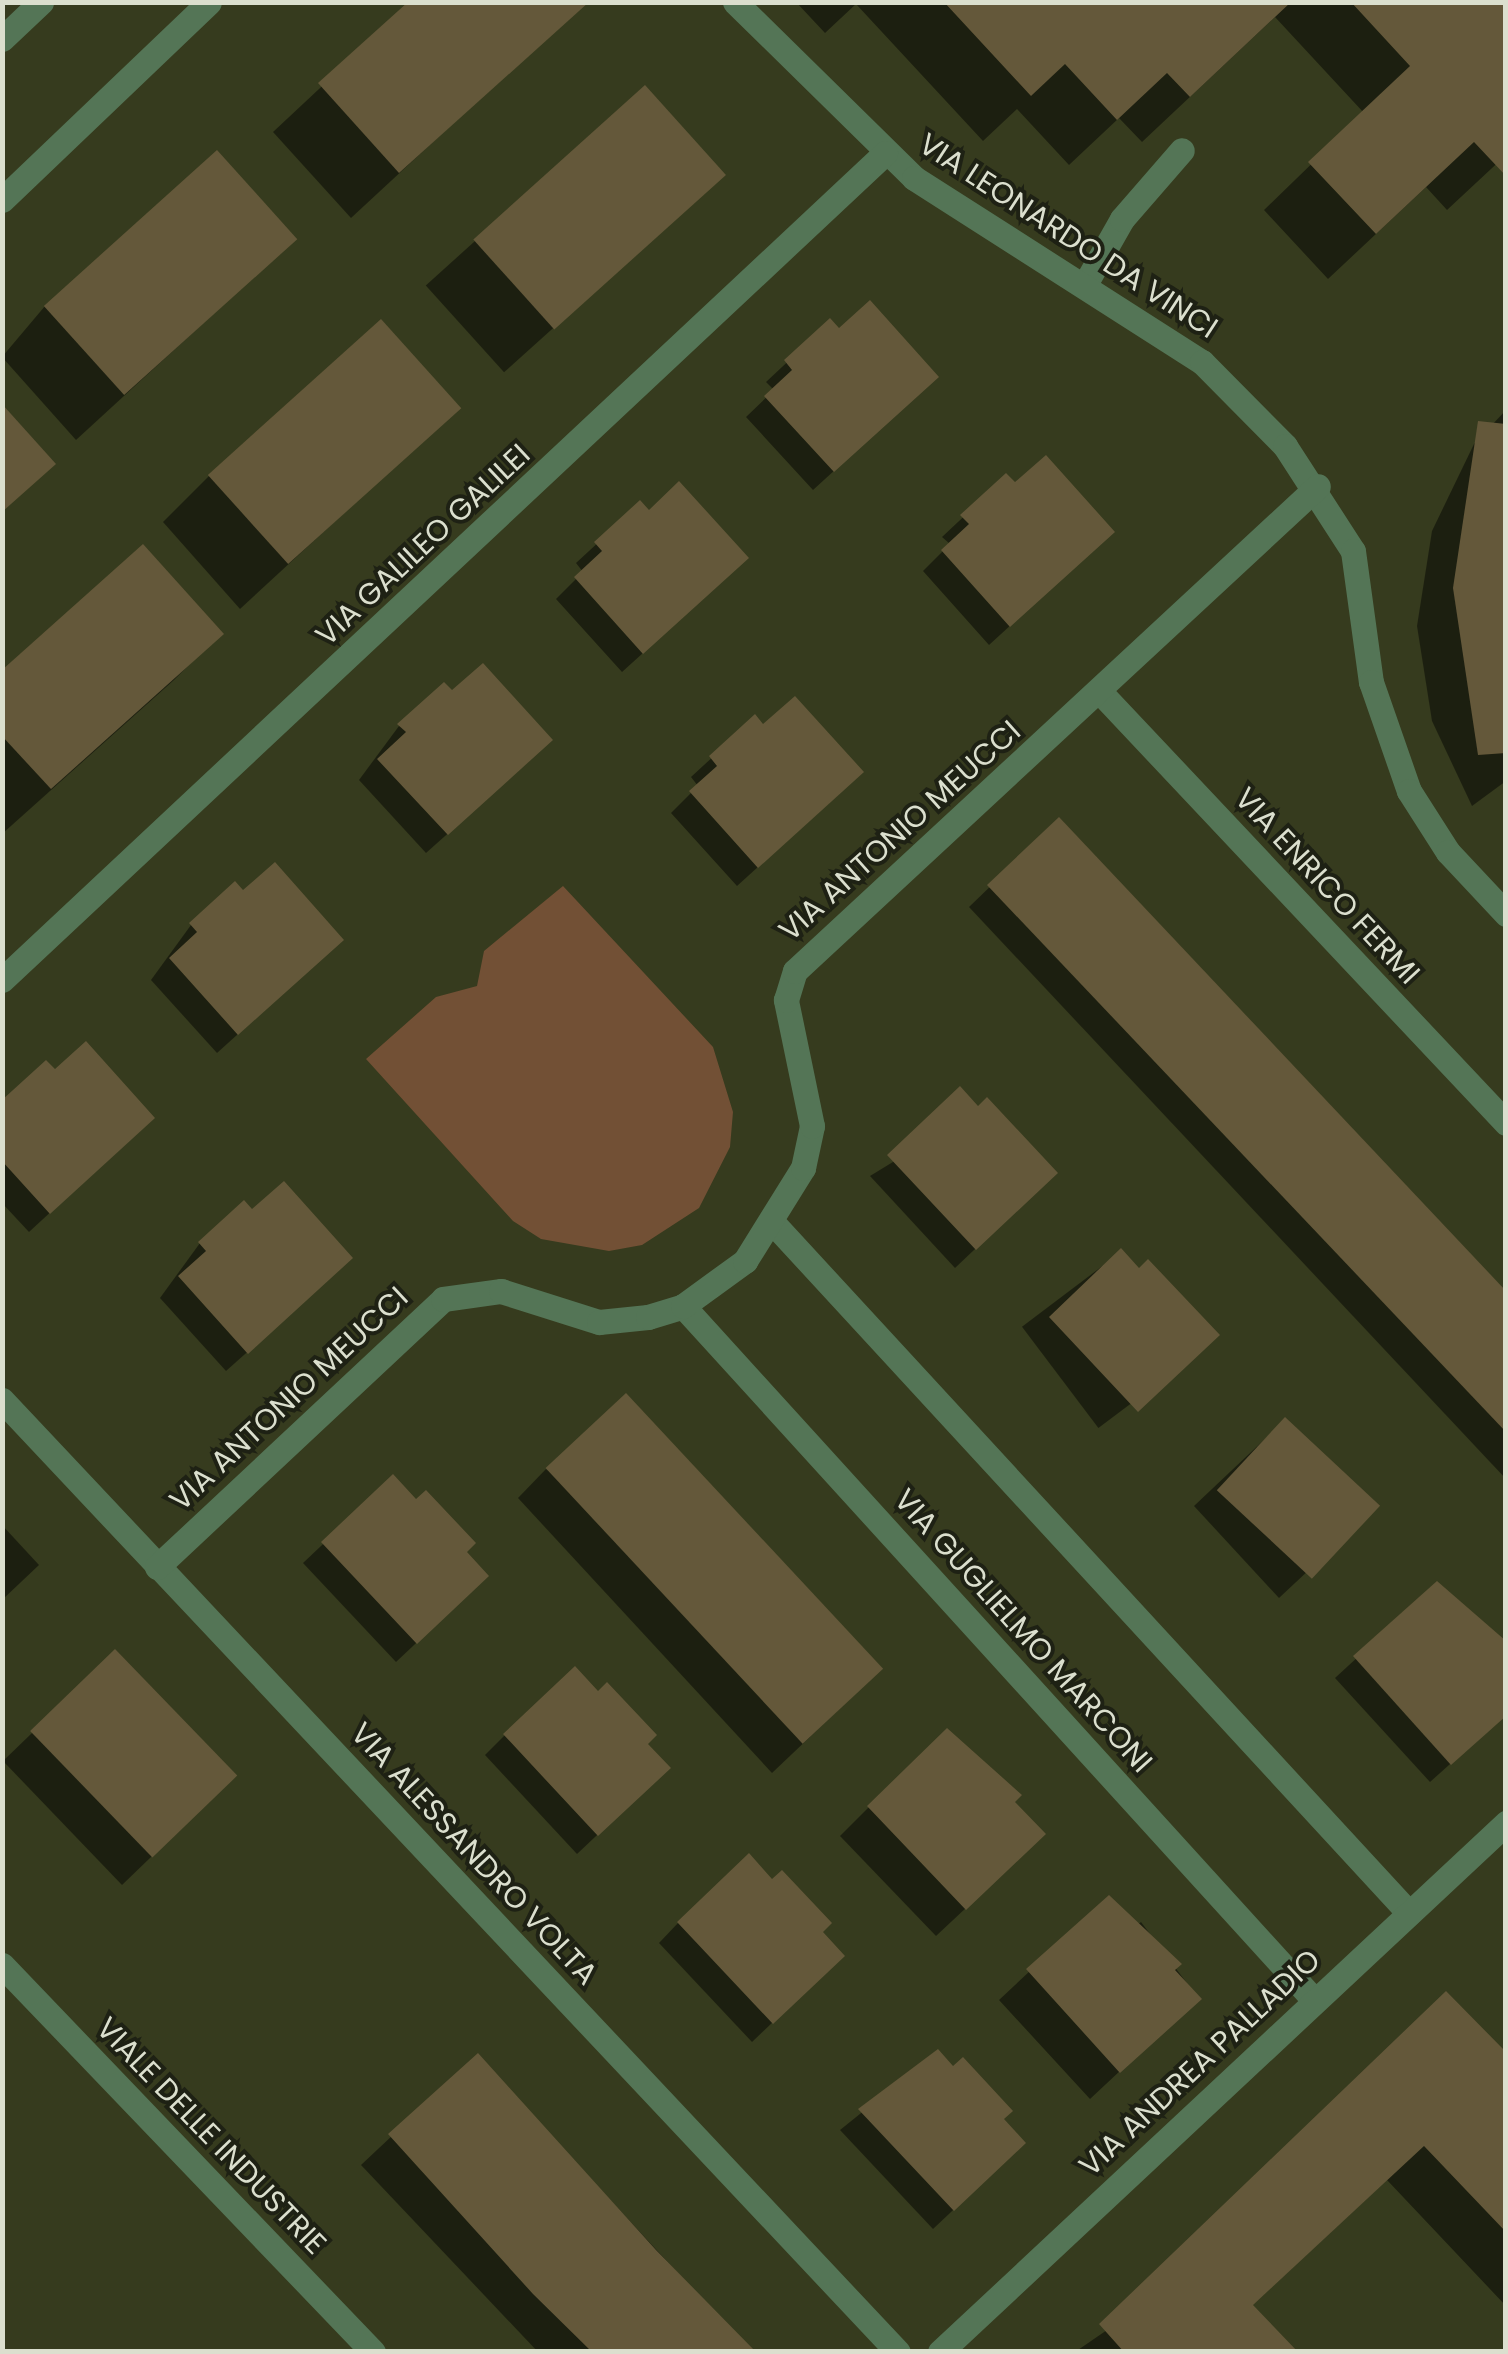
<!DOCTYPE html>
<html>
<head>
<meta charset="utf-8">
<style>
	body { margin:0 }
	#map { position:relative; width:1508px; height:2354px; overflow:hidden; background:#363b1e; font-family:Poppins,sans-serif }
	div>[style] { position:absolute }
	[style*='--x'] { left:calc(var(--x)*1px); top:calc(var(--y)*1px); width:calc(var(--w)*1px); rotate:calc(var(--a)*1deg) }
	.green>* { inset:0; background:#725035 }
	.shadow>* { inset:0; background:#0007; transform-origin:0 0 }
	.building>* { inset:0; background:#64583a; transform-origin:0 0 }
	.service>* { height:25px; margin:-12.5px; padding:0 12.5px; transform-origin:12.5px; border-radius:12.5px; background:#547556 }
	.minor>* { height:25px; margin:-12.5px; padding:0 12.5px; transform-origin:12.5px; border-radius:12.5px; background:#547556 }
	span { translate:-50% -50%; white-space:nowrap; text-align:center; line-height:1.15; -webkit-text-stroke:8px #1e2114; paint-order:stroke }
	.street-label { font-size:30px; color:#dbdfce }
	.frame { position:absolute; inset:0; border:5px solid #dbdfce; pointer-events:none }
</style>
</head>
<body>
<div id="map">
	<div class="green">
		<div style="clip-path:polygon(563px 886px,713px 1047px,733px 1112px,730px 1147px,699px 1208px,642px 1245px,609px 1251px,541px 1239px,513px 1221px,366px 1059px,436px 997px,477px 986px,484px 951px)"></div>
	</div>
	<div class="shadow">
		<div style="clip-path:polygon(412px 2px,567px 18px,351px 218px,273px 132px)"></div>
		<div style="clip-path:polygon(796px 2px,1506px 2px,1506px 155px,1447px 210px,1426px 187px,1328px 279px,1264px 210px,1364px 113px,1275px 17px,1142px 142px,1119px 118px,1069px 165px,1017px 109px,983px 141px,856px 4px,825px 33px)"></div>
		<div style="left:645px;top:88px;width:117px;height:295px;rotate:48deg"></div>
		<div style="clip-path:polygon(294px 240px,76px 440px,2px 357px,45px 306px)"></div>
		<div style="clip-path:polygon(830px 322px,916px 396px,813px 490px,746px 417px,774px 390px,766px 382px)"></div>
		<div style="clip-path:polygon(458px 408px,240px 609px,163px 522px,209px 476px)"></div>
		<div style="clip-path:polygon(1506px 410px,1506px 781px,1472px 806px,1432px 721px,1417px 626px,1432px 531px,1474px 444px)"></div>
		<div style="clip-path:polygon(1006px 477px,1092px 551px,989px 645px,923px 571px,950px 544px,942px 537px)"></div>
		<div style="clip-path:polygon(640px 504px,726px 578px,622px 672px,556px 599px,583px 572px,576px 563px)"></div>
		<div style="clip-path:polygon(220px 634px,174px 680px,2px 834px,2px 674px)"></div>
		<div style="clip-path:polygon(755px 718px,841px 792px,737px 886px,671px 813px,698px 786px,691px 777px)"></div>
		<div style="clip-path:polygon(399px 726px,530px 760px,426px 853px,359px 780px)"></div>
		<div style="clip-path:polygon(1059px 820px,1506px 1296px,1506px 1479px,969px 907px)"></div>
		<div style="clip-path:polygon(191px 925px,321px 959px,217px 1053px,151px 980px)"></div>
		<div style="clip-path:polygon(2px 1103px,132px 1137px,29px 1232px,2px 1203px)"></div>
		<div style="clip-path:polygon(978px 1110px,1035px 1192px,955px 1268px,870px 1176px)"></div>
		<div style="clip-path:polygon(200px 1243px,330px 1278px,226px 1371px,160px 1298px)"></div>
		<div style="left:1121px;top:1252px;width:127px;height:124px;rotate:53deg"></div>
		<div style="clip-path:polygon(1285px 1420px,1357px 1525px,1279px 1598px,1194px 1506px)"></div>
		<div style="clip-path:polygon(546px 1469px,851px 1698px,772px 1773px,518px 1498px)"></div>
		<div style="clip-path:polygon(393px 1478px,464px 1552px,466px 1596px,396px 1662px,303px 1563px)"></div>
		<div style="clip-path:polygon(2px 1525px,39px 1565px,2px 1600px)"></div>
		<div style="clip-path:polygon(1437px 1584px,1506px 1645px,1506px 1714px,1430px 1782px,1335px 1678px)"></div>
		<div style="clip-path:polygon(115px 1653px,205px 1805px,122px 1885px,3px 1761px)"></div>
		<div style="clip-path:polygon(505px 1735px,645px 1744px,648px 1787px,577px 1854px,485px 1755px)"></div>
		<div style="clip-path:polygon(1012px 1802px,1014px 1863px,936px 1936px,840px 1836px,869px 1807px)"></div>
		<div style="clip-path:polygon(1108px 1898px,1135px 1927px,1141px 1922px,1198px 1998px,1090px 2099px,999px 2000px)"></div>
		<div style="clip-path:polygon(678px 1923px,820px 1932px,822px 1975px,752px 2042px,659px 1943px)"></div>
		<div style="clip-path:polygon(937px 2052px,1001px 2120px,1003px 2163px,933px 2229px,840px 2130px)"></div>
		<div style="clip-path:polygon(477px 2056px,751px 2352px,538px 2352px,361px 2165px)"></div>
		<div style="clip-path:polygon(1506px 2056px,1506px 2306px,1387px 2180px,1251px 2306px,1295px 2352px,1075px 2352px)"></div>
	</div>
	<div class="building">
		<div style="clip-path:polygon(408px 2px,589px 2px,399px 173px,318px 83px)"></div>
		<div style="clip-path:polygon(944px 2px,1291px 2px,1190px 97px,1167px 73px,1117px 120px,1065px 64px,1031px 96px)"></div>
		<div style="clip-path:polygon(1351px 2px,1506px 2px,1506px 176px,1474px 142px,1376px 234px,1308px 162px,1410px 66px)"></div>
		<div style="left:645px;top:85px;width:121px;height:231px;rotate:48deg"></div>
		<div style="left:217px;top:150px;width:120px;height:233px;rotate:48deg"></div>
		<div style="clip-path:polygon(870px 300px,939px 377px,834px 472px,764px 396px,792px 370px,784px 360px,830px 318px,839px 328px)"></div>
		<div style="left:381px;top:319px;width:120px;height:233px;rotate:48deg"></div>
		<div style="clip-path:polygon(2px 404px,56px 464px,2px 512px)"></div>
		<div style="clip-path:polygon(1478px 421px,1506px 424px,1506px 753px,1478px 755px,1453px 588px)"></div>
		<div style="clip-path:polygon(1046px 455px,1115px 532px,1010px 627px,941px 550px,969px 524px,960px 515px,1006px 473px,1015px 482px)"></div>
		<div style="clip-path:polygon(679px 481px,749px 558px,643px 654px,574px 577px,602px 551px,594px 542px,640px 500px,649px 510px)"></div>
		<div style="clip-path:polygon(143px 544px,224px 634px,51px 789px,2px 736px,2px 670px)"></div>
		<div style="clip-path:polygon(483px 663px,553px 740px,448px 835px,377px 759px,406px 732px,397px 724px,444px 682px,452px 690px)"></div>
		<div style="clip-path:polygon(795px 696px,864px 772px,758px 868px,689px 791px,717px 766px,709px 756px,755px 714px,763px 724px)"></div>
		<div style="clip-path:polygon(1059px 817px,1506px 1291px,1506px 1432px,987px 885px)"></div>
		<div style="clip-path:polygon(275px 862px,344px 940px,238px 1035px,169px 958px,197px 932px,189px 923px,235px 881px,243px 890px)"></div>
		<div style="clip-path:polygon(86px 1041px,155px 1118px,50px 1214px,2px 1161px,2px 1100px,46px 1060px,55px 1069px)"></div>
		<div style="clip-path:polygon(960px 1086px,978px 1106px,987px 1097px,1058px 1173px,976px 1250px,887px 1155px)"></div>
		<div style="clip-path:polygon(284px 1181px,353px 1258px,248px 1354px,178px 1276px,206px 1251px,198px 1242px,244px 1200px,252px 1209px)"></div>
		<div style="clip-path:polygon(1121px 1248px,1139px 1268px,1148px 1259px,1220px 1335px,1138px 1412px,1049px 1317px)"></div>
		<div style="left:626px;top:1393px;width:377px;height:110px;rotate:47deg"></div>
		<div style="left:1285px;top:1417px;width:130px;height:100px;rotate:43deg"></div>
		<div style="clip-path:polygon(393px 1474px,416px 1499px,426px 1490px,476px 1543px,467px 1552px,489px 1576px,417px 1644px,321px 1542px)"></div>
		<div style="clip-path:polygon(1437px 1581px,1506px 1641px,1506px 1716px,1451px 1765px,1353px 1656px)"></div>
		<div style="left:115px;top:1649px;width:176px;height:118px;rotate:46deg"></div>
		<div style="clip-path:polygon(575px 1666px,598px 1691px,607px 1682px,657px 1735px,648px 1744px,671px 1768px,598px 1836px,503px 1734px)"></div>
		<div style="clip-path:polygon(947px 1728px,1022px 1795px,1015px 1802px,1046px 1834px,966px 1910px,867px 1806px)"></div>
		<div style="clip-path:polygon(749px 1853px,772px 1879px,782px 1870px,832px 1923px,823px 1932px,845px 1956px,773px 2024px,677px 1922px)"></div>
		<div style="clip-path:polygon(1109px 1895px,1182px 1964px,1175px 1970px,1202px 1999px,1120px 2073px,1026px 1969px)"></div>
		<div style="clip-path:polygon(1446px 1991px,1506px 2052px,1506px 2232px,1424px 2146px,1253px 2305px,1298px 2352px,1124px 2352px,1099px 2324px)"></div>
		<div style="clip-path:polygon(938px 2049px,953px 2066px,963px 2057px,1013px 2111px,1004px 2119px,1026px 2143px,954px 2211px,858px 2109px)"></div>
		<div style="clip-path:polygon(478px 2053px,656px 2250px,756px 2352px,592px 2352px,533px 2294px,388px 2134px)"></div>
	</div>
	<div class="service">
		<div style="--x:1084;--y:286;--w:77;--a:-60.4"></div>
		<div style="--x:1122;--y:219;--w:91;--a:-49"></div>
	</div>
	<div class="minor">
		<div style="--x:735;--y:2;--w:251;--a:44.5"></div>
		<div style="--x:914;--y:178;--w:342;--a:32.6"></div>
		<div style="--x:1202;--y:362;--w:118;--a:45.3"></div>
		<div style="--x:1285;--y:446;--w:125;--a:57.1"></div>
		<div style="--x:1353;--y:551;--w:132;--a:82.2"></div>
		<div style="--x:1371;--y:682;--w:115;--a:70.8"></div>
		<div style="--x:1409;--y:791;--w:72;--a:57.4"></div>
		<div style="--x:1448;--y:852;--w:85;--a:46.9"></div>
		<div style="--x:2;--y:39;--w:54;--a:-43.5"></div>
		<div style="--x:2;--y:200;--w:286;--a:-43.7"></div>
		<div style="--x:1101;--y:693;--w:591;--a:46.71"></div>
		<div style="--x:2;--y:980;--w:1210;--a:-43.12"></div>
		<div style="--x:774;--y:1224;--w:937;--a:47.34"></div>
		<div style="--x:683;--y:1306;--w:939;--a:47.72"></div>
		<div style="--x:2;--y:1400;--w:1307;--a:46.74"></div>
		<div style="--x:157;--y:1567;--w:392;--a:-43.1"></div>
		<div style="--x:443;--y:1299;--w:59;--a:-7.9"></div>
		<div style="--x:501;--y:1291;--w:103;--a:17.6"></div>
		<div style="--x:599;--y:1322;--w:49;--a:-5.8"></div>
		<div style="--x:648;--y:1317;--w:37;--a:-17"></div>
		<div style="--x:683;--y:1306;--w:77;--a:-36"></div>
		<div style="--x:745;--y:1261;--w:110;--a:-58.1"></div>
		<div style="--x:803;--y:1168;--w:43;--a:-77.9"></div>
		<div style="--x:812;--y:1126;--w:129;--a:-101.7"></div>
		<div style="--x:786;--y:1000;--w:30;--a:-73"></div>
		<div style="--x:795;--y:971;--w:713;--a:-42.84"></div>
		<div style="--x:2;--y:1965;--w:536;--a:46.21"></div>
		<div style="--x:940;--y:2352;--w:775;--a:-43.06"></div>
	</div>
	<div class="street-label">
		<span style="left:1068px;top:236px;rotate:33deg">VIA LEONARDO DA VINCI</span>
		<span style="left:423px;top:545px;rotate:-43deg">VIA GALILEO GALILEI</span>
		<span style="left:900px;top:831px;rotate:-42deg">VIA ANTONIO MEUCCI</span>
		<span style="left:1327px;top:886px;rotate:47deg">VIA ENRICO FERMI</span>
		<span style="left:289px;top:1399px;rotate:-43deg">VIA ANTONIO MEUCCI</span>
		<span style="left:1023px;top:1631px;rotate:48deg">VIA GUGLIELMO MARCONI</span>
		<span style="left:474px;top:1854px;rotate:47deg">VIA ALESSANDRO VOLTA</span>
		<span style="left:1200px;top:2063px;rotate:-43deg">VIA ANDREA PALLADIO</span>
		<span style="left:211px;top:2136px;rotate:46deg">VIALE DELLE INDUSTRIE</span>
	</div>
	<div class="frame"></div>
</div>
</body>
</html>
